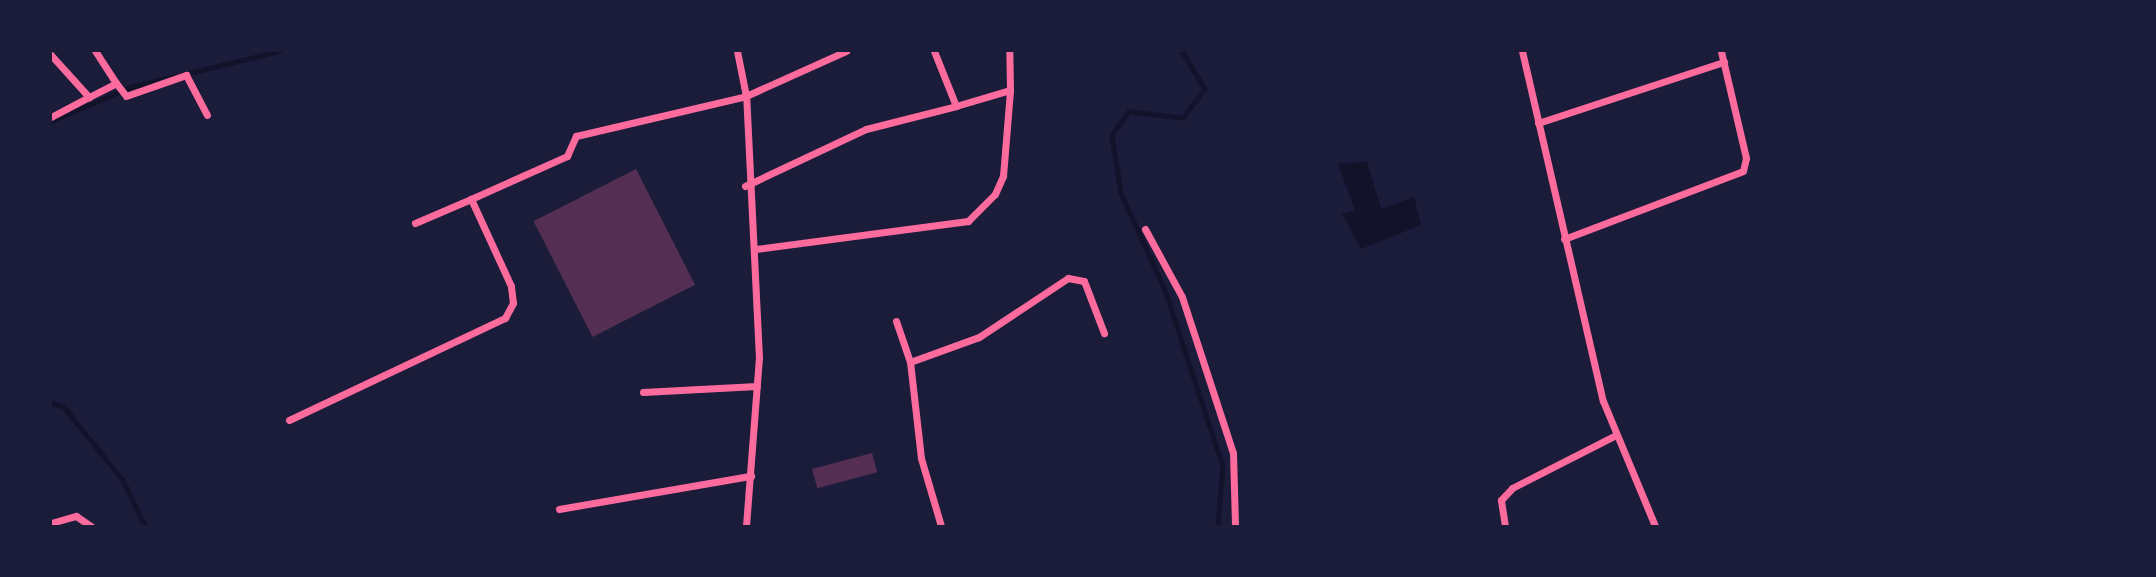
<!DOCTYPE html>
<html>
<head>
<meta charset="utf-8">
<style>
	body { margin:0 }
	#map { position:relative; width:2156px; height:577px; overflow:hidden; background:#1b1b3a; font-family:"Fira Sans Condensed",sans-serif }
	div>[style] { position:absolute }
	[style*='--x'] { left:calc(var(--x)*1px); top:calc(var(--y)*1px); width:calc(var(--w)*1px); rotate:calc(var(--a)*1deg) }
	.water>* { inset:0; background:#12122b }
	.stream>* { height:4.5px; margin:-2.25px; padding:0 2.25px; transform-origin:2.25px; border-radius:2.25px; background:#12122b }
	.building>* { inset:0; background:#542f53; transform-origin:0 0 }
	.minor>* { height:7px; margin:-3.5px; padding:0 3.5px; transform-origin:3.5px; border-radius:3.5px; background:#ff6b9d }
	span { translate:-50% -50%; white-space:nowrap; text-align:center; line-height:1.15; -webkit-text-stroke:6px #1b1b3a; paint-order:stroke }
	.frame { position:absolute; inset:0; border:52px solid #1b1b3a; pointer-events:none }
</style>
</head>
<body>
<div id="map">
	<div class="water">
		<div style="clip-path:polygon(1367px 162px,1381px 209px,1414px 197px,1421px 225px,1361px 249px,1342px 214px,1355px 211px,1338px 163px)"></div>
	</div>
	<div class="stream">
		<div style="--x:1182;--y:51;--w:44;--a:58.8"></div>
		<div style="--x:1205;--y:89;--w:36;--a:127"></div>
		<div style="--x:1183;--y:118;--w:54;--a:-173.7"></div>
		<div style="--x:1129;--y:112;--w:29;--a:126"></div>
		<div style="--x:1112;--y:135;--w:59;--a:81.2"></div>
		<div style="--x:1121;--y:193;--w:107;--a:65.6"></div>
		<div style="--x:1165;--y:290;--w:185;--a:71.8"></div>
		<div style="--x:1223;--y:466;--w:60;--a:94.8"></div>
		<div style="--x:51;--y:121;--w:87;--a:-23"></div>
		<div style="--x:131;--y:87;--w:153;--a:-13.6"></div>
		<div style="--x:51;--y:403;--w:14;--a:17"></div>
		<div style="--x:64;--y:407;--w:94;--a:51.1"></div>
		<div style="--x:123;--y:480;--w:51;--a:64.4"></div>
	</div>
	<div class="building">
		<div style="left:636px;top:169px;width:130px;height:115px;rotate:63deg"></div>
		<div style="left:872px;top:453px;width:20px;height:62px;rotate:75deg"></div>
	</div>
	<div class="minor">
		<div style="--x:1522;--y:51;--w:359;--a:77"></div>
		<div style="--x:1603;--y:401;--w:135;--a:67.4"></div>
		<div style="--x:51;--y:55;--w:57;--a:47.9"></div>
		<div style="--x:89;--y:97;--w:30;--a:-27"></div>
		<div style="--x:116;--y:83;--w:38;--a:-123"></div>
		<div style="--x:116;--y:83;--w:16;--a:52"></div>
		<div style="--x:126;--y:96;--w:64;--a:-19.3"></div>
		<div style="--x:186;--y:75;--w:45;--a:62.3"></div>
		<div style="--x:956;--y:106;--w:56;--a:-16.5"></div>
		<div style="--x:1010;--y:90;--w:39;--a:-91"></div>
		<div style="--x:51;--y:117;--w:43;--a:-27.8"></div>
		<div style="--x:1538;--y:123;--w:196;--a:-18.2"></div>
		<div style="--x:745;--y:186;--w:134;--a:-25.2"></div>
		<div style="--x:866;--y:129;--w:93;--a:-14.3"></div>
		<div style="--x:956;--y:106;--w:59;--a:-111.8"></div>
		<div style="--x:415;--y:223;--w:61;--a:-23.2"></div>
		<div style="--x:1145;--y:229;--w:77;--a:61.4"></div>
		<div style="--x:1182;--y:297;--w:164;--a:71.9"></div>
		<div style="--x:1233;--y:453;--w:73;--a:88.4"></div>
		<div style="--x:1564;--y:239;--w:191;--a:-20.8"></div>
		<div style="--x:1743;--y:171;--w:13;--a:-77"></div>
		<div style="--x:1746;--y:158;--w:110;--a:-103.2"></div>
		<div style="--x:756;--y:249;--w:214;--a:-7.5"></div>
		<div style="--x:968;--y:221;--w:38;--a:-45"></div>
		<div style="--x:995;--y:194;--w:20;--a:-66"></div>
		<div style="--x:1003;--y:176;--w:86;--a:-85.3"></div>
		<div style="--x:896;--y:321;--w:43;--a:71.1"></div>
		<div style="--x:643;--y:392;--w:114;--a:-3"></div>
		<div style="--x:289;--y:420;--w:239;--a:-25.3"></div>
		<div style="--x:505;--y:318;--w:17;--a:-62"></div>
		<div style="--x:513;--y:303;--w:17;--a:-97"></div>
		<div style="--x:511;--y:286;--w:96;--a:-114.7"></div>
		<div style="--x:471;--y:199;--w:105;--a:-24.1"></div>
		<div style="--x:567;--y:156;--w:22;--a:-66"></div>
		<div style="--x:576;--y:136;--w:175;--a:-13.2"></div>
		<div style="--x:746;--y:96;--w:46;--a:-101.3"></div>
		<div style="--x:559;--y:509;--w:195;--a:-9.8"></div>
		<div style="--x:51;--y:523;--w:26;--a:-16"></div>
		<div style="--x:76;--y:516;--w:18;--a:34"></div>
		<div style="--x:746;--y:526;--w:169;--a:-85.6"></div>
		<div style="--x:759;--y:358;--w:262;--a:-92.8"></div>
		<div style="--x:746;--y:96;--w:110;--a:-24.2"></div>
		<div style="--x:941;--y:526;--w:71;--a:-106.4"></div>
		<div style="--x:921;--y:458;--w:97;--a:-96.5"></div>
		<div style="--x:910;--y:362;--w:73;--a:-19.9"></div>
		<div style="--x:979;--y:337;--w:107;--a:-33.5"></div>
		<div style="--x:1068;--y:278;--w:16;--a:11"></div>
		<div style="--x:1084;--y:281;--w:56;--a:69"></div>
		<div style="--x:1505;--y:526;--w:26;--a:-99"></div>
		<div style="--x:1501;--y:500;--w:16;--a:-47"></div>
		<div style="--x:1512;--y:488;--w:117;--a:-27"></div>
	</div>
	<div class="frame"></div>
</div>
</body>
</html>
